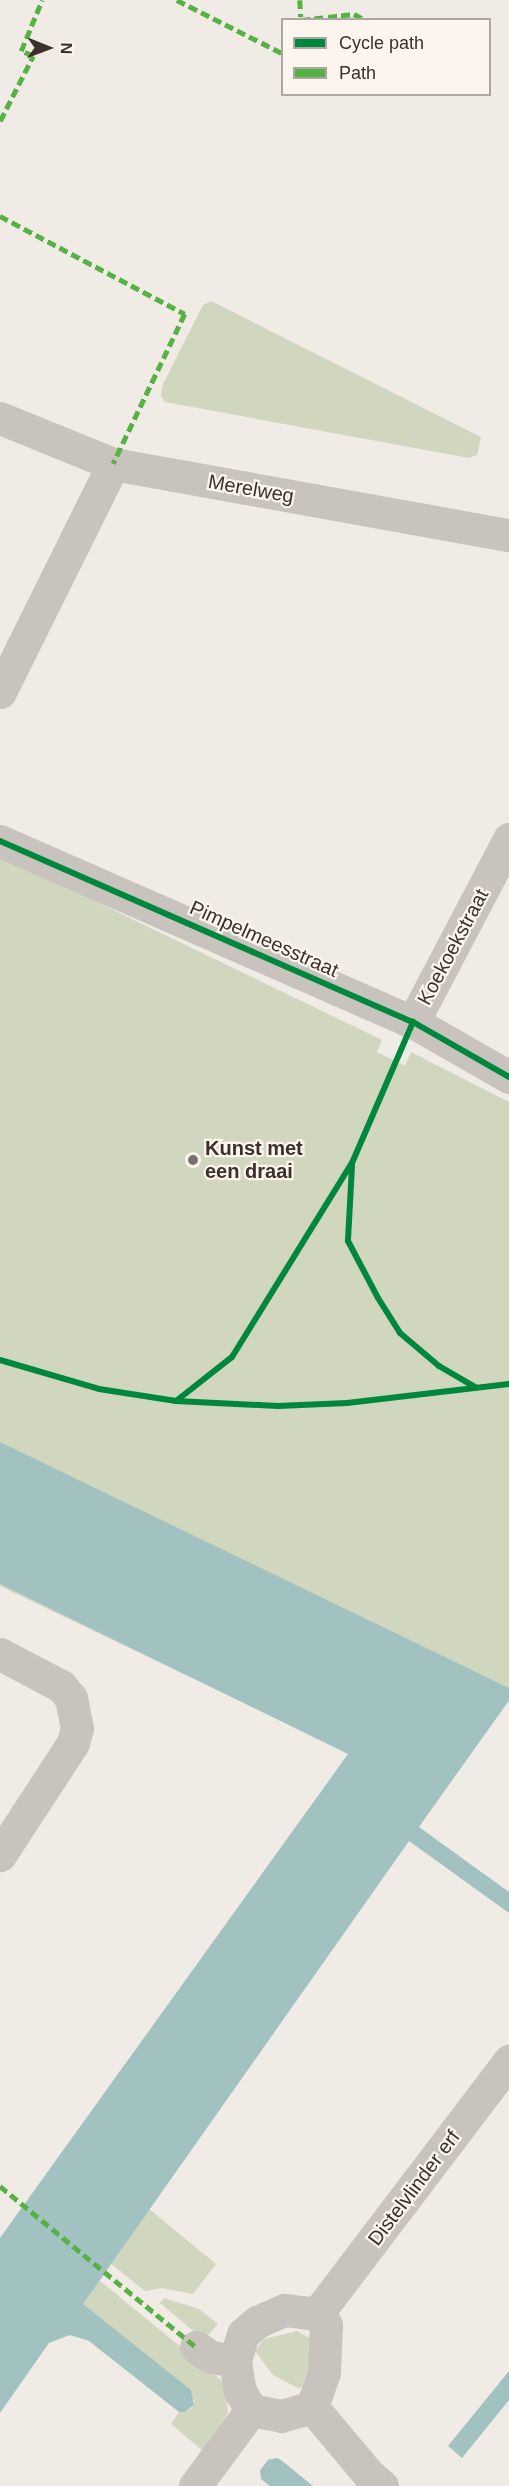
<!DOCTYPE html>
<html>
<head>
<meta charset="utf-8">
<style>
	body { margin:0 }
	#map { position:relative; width:509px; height:2486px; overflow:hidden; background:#f0ebe5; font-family:Helvetica,sans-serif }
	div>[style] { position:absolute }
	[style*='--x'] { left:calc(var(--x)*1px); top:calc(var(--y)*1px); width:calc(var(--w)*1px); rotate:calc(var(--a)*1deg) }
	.green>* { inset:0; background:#d1d6bf }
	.water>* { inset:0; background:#a1c2c1 }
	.minor>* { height:33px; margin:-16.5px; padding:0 16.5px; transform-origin:16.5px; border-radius:16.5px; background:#c9c3be }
	.quiet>* { height:4.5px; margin-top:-2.25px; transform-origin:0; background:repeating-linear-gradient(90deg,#57b246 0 9px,transparent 0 13.5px) }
	.cycleway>* { height:6px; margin:-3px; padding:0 3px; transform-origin:3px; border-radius:3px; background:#00873e }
	.dots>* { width:16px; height:16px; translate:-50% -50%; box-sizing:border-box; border:3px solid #fbf5ee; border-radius:50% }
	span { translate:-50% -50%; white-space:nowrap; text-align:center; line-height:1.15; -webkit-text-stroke:4.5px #fbf5ee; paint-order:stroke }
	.street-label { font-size:20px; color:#3b302b }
	.poi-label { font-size:20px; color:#3b302b; font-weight:700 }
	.left { translate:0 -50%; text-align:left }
	.legend { position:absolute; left:281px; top:18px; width:210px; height:78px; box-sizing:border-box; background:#fbf5ee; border:2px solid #aea6a0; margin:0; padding:8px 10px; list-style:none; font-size:18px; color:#3b302b }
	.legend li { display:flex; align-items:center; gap:12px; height:30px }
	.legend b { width:30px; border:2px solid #aea6a0 }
	.north { position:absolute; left:18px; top:18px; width:60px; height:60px; -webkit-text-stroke:4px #fbf5ee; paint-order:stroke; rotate:91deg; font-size:16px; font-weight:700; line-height:24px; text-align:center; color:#3b302b }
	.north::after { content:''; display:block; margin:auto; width:21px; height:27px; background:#3b302b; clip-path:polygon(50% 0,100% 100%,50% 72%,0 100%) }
</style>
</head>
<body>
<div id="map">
	<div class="green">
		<div style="clip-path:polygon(211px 301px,481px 437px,477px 455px,469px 458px,165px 402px,161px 396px,163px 384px,203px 305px)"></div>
		<div style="clip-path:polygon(0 855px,382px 1040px,377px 1052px,405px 1066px,411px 1052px,509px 1102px,509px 1701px,440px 1797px,0 1586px)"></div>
		<div style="clip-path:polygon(149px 2209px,216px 2264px,193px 2294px,162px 2288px,145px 2291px,111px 2264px)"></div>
		<div style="clip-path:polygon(99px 2280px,220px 2379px,226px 2389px,228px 2413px,203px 2451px,171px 2424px,179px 2412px,192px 2408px,195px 2401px,83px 2304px)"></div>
		<div style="clip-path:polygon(164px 2298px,199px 2309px,218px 2324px,204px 2340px,160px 2303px)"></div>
		<div style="clip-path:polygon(297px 2331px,311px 2339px,314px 2351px,302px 2387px,298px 2388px,273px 2375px,255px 2351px,264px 2339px)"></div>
	</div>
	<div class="water">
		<div style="clip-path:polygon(0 1442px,509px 1688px,509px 1700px,419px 1827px,509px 1892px,509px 1913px,409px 1841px,83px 2304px,191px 2390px,194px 2405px,184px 2412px,179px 2412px,89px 2341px,70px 2335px,49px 2343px,0 2413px,0 2238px,348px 1754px,0 1584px)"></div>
		<div style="clip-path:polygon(509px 2371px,509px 2400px,462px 2458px,448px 2446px)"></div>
		<div style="clip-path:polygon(277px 2458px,281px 2460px,313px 2486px,270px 2486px,261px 2479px,260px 2470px,268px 2460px)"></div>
	</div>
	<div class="minor">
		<div style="--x:0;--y:418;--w:122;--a:22.2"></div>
		<div style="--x:113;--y:464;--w:402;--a:10.2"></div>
		<div style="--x:0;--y:692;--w:254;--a:-63.6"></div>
		<div style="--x:0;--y:841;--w:451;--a:23.7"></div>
		<div style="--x:413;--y:1022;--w:111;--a:29.8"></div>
		<div style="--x:413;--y:1022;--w:207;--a:-62.3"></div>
		<div style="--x:0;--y:1654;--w:69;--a:27.7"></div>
		<div style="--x:61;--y:1686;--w:16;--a:50"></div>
		<div style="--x:71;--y:1698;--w:31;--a:79"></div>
		<div style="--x:77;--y:1728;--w:16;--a:105"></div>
		<div style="--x:73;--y:1743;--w:134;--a:123.1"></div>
		<div style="--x:317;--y:2314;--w:318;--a:-52.8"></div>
		<div style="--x:196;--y:2347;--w:18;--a:34"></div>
		<div style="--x:211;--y:2357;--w:24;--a:9"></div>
		<div style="--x:312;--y:2407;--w:37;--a:-71"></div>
		<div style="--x:324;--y:2372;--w:47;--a:-87.6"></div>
		<div style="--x:326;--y:2325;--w:14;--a:-129"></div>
		<div style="--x:317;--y:2314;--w:33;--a:-173"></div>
		<div style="--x:284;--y:2310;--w:30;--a:156"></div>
		<div style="--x:257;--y:2322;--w:18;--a:139"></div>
		<div style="--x:243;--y:2334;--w:28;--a:107"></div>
		<div style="--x:235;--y:2361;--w:30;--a:81"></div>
		<div style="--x:240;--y:2391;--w:22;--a:60"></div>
		<div style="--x:251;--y:2410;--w:31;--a:11"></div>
		<div style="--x:281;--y:2416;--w:32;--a:-16"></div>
		<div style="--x:312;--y:2407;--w:89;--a:50"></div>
		<div style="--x:369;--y:2475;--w:17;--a:40"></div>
		<div style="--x:195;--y:2486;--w:94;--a:-53.6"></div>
	</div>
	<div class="quiet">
		<div style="--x:177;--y:0;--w:118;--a:26.8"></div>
		<div style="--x:300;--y:0;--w:17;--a:87"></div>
		<div style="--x:301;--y:20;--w:53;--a:-6.5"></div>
		<div style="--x:354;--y:14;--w:13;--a:27"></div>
		<div style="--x:0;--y:121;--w:73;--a:-63.1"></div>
		<div style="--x:33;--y:56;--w:13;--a:-157"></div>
		<div style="--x:21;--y:51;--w:55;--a:-67.6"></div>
		<div style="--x:0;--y:216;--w:209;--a:27.9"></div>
		<div style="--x:185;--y:314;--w:166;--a:115.6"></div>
		<div style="--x:0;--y:2186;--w:254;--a:39.4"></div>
	</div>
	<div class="cycleway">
		<div style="--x:0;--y:841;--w:451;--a:23.7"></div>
		<div style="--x:413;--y:1022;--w:111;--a:29.8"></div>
		<div style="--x:352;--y:1166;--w:75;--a:93.1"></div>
		<div style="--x:348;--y:1241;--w:64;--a:62.2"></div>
		<div style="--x:378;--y:1298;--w:41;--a:57.8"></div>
		<div style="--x:400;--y:1333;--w:51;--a:40.2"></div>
		<div style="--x:439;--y:1366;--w:42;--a:30.3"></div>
		<div style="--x:0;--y:1360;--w:103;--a:16.3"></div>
		<div style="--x:99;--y:1389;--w:78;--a:8.9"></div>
		<div style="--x:176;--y:1401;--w:102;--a:2.8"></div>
		<div style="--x:278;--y:1406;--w:69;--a:-2.5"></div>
		<div style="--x:347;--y:1403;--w:163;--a:-6.7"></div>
		<div style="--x:176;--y:1401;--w:71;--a:-38.2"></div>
		<div style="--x:232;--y:1357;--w:228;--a:-58.3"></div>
		<div style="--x:352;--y:1163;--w:154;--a:-66.6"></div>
	</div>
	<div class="dots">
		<div style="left:193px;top:1160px;background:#7a716c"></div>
	</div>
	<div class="street-label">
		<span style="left:251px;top:489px;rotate:10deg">Merelweg</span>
		<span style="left:264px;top:939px;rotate:24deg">Pimpelmeesstraat</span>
		<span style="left:453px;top:947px;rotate:-62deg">Koekoekstraat</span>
		<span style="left:414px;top:2188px;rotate:-53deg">Distelvlinder erf</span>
	</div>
	<div class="poi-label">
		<span class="left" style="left:205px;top:1160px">Kunst met<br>een draai</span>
	</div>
	<ul class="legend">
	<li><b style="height:8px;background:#00873e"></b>Cycle path</li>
	<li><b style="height:8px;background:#57b246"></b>Path</li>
	</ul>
	<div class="north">N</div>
</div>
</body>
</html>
